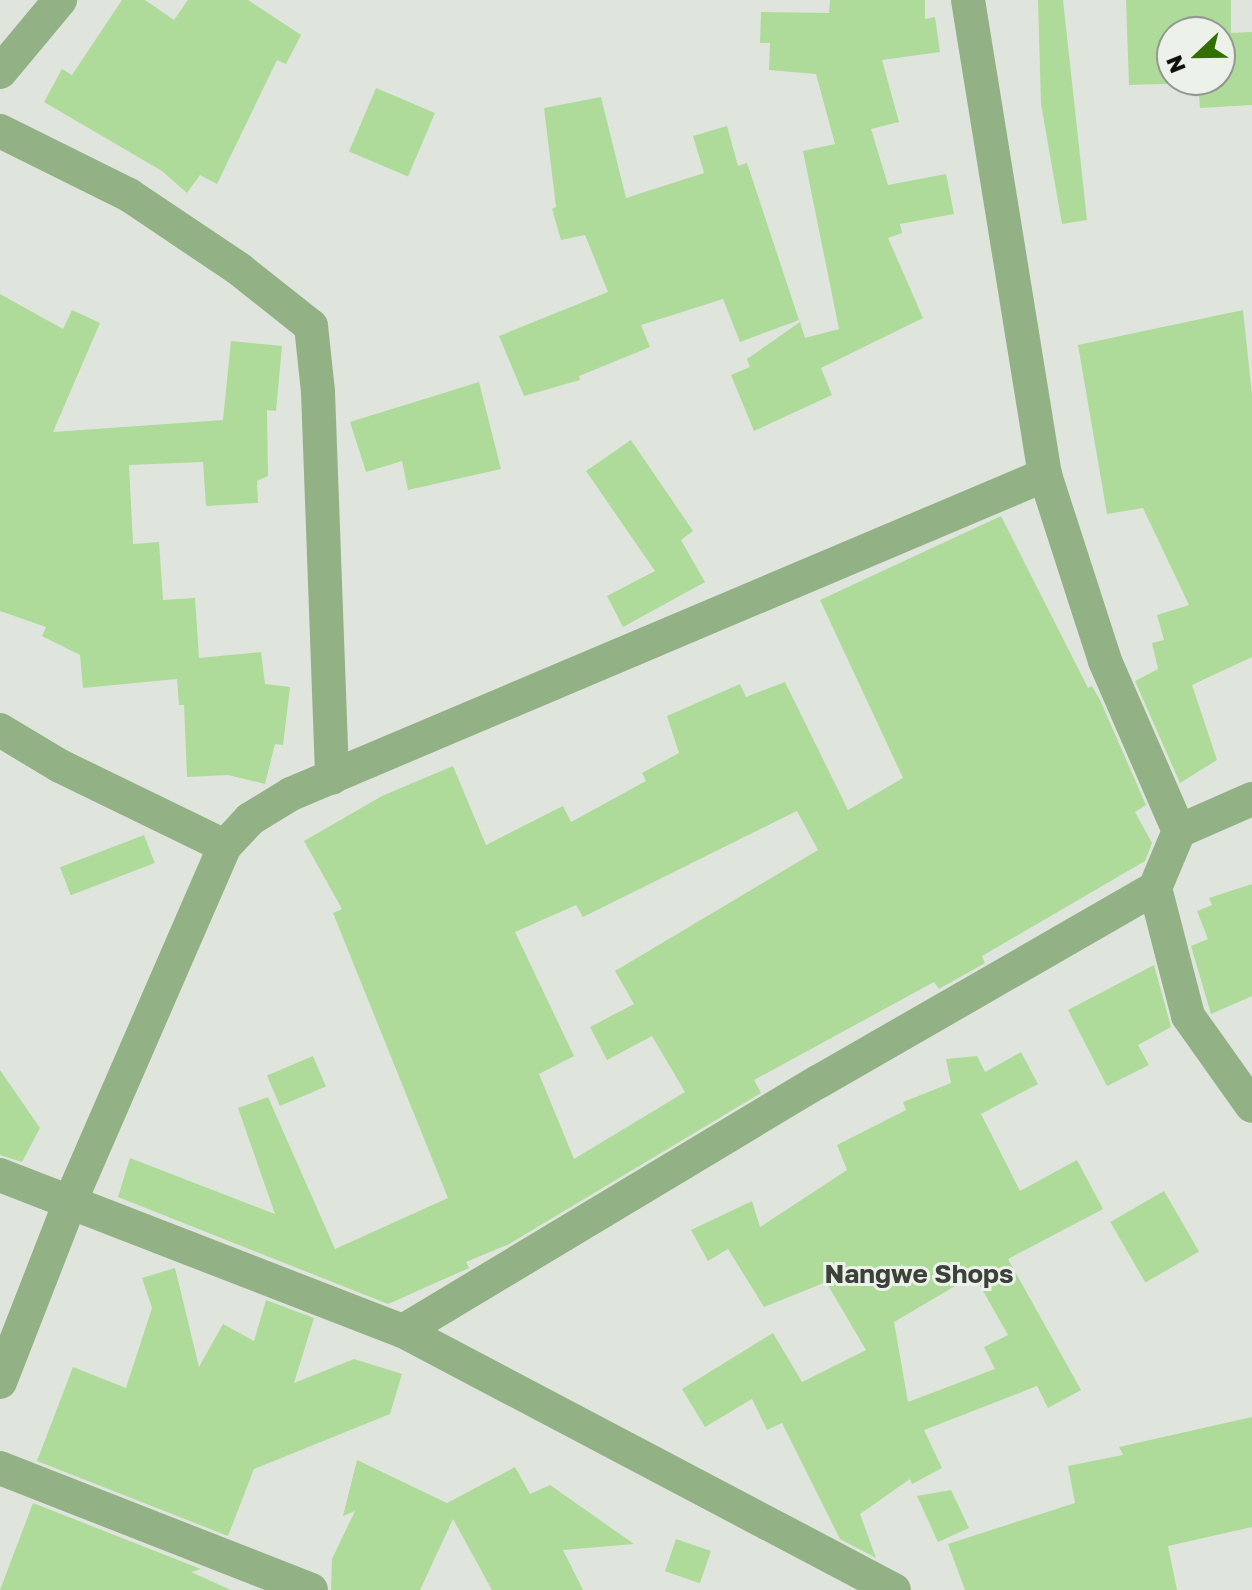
<!DOCTYPE html>
<html>
<head>
<meta charset="utf-8">
<style>
	body { margin:0 }
	#map { position:relative; width:1252px; height:1590px; overflow:hidden; background:#dfe5dd; font-family:"Golos Text",sans-serif }
	div>[style] { position:absolute }
	[style*='--x'] { left:calc(var(--x)*1px); top:calc(var(--y)*1px); width:calc(var(--w)*1px); rotate:calc(var(--a)*1deg) }
	.building>* { inset:0; background:#aedb99; transform-origin:0 0 }
	.street>* { height:34px; margin:-17px; padding:0 17px; transform-origin:17px; border-radius:17px; background:#92b285 }
	span { translate:-50% -50%; white-space:nowrap; text-align:center; line-height:1.15; -webkit-text-stroke:6px #ecf2ea; paint-order:stroke }
	.quarter-label { font-size:26px; color:#3c413a; font-weight:700 }
	.north { position:absolute; left:1156px; top:16px; width:80px; height:80px; box-sizing:border-box; background:#ecf2ea; border:2px solid #949892; border-radius:50%; rotate:248deg; font-size:22px; font-weight:700; line-height:32px; text-align:center; color:#0f110e }
	.north::after { content:''; display:block; margin:auto; width:28px; height:36px; background:#326f00; clip-path:polygon(50% 0,100% 100%,50% 72%,0 100%) }
</style>
</head>
<body>
<div id="map">
	<div class="building">
		<div style="clip-path:polygon(122px 0,145px 0,174px 20px,188px 0,248px 0,301px 35px,286px 64px,277px 60px,217px 184px,200px 175px,187px 193px,162px 171px,44px 102px,62px 69px,72px 75px)"></div>
		<div style="clip-path:polygon(830px 0,925px 0,925px 19px,935px 17px,940px 52px,882px 60px,899px 122px,871px 129px,888px 185px,946px 174px,954px 214px,900px 224px,902px 233px,888px 238px,923px 318px,821px 368px,832px 395px,754px 431px,731px 375px,750px 367px,747px 359px,800px 322px,805px 338px,839px 329px,803px 151px,835px 144px,816px 74px,769px 70px,770px 43px,760px 43px,761px 12px,829px 13px)"></div>
		<div style="clip-path:polygon(1038px 0,1063px 0,1087px 220px,1062px 224px,1041px 104px)"></div>
		<div style="clip-path:polygon(evenodd,1126px 0,1231px 0,1231px 33px,1252px 32px,1252px 105px,1200px 108px,1198px 83px,1129px 85px,1126px 0,1172px 32px,1220px 32px,1220px 80px,1172px 80px,1172px 32px)"></div>
		<div style="left:376px;top:88px;width:64px;height:69px;rotate:23deg"></div>
		<div style="clip-path:polygon(601px 97px,626px 198px,704px 173px,693px 136px,727px 126px,738px 166px,747px 163px,799px 320px,740px 342px,723px 299px,641px 325px,650px 347px,579px 376px,580px 380px,524px 396px,499px 336px,608px 292px,585px 235px,561px 240px,552px 209px,556px 207px,544px 108px)"></div>
		<div style="clip-path:polygon(0 294px,63px 329px,72px 310px,100px 323px,53px 432px,223px 420px,231px 341px,282px 346px,276px 411px,267px 410px,268px 476px,257px 481px,258px 503px,206px 506px,203px 462px,129px 465px,133px 544px,159px 542px,163px 600px,195px 598px,199px 658px,261px 652px,265px 684px,290px 687px,283px 745px,275px 744px,265px 784px,228px 775px,187px 777px,184px 705px,179px 705px,177px 679px,83px 688px,80px 655px,42px 636px,46px 627px,0 611px)"></div>
		<div style="clip-path:polygon(1243px 310px,1252px 395px,1252px 657px,1192px 685px,1217px 760px,1180px 783px,1135px 681px,1158px 669px,1152px 643px,1164px 640px,1157px 615px,1189px 605px,1143px 508px,1107px 514px,1078px 345px)"></div>
		<div style="clip-path:polygon(479px 382px,501px 469px,408px 490px,402px 461px,366px 472px,350px 422px)"></div>
		<div style="clip-path:polygon(631px 440px,693px 531px,681px 540px,705px 582px,623px 627px,607px 596px,655px 571px,586px 471px)"></div>
		<div style="clip-path:polygon(evenodd,1001px 516px,1088px 688px,1092px 686px,1100px 700px,1146px 805px,1135px 812px,1152px 843px,1145px 861px,982px 956px,985px 963px,939px 989px,934px 982px,754px 1080px,761px 1093px,509px 1244px,466px 1262px,469px 1268px,388px 1304px,118px 1197px,130px 1158px,275px 1214px,238px 1108px,268px 1097px,335px 1249px,448px 1198px,333px 913px,342px 909px,304px 841px,382px 796px,453px 766px,486px 845px,563px 806px,571px 822px,646px 781px,642px 773px,679px 753px,667px 716px,740px 684px,746px 697px,785px 682px,848px 810px,903px 778px,820px 600px,1001px 516px,797px 811px,818px 850px,615px 971px,634px 1004px,590px 1027px,607px 1060px,652px 1036px,685px 1092px,574px 1159px,539px 1074px,574px 1056px,515px 932px,576px 905px,583px 917px,797px 811px)"></div>
		<div style="left:144px;top:835px;width:30px;height:90px;rotate:69deg"></div>
		<div style="clip-path:polygon(1252px 884px,1252px 996px,1211px 1014px,1191px 946px,1208px 939px,1197px 911px,1212px 905px,1209px 898px)"></div>
		<div style="clip-path:polygon(1154px 965px,1171px 1027px,1138px 1045px,1149px 1065px,1107px 1086px,1068px 1010px)"></div>
		<div style="clip-path:polygon(evenodd,1021px 1052px,1038px 1084px,981px 1114px,1020px 1191px,1077px 1160px,1103px 1209px,1008px 1259px,1081px 1390px,1048px 1408px,1037px 1386px,924px 1430px,942px 1468px,912px 1484px,910px 1479px,860px 1514px,876px 1558px,840px 1539px,782px 1423px,767px 1430px,752px 1399px,705px 1427px,682px 1389px,773px 1333px,802px 1382px,866px 1350px,826px 1282px,764px 1307px,728px 1249px,708px 1261px,691px 1230px,752px 1201px,760px 1227px,847px 1170px,837px 1145px,906px 1110px,903px 1102px,951px 1083px,946px 1059px,977px 1056px,985px 1072px,1021px 1052px,974px 1275px,1008px 1335px,984px 1347px,995px 1369px,908px 1402px,894px 1322px,974px 1275px)"></div>
		<div style="left:313px;top:1056px;width:33px;height:50px;rotate:67deg"></div>
		<div style="clip-path:polygon(0 1070px,40px 1128px,22px 1162px,0 1155px)"></div>
		<div style="left:1164px;top:1191px;width:70px;height:62px;rotate:60deg"></div>
		<div style="clip-path:polygon(175px 1268px,199px 1367px,223px 1324px,254px 1341px,266px 1300px,314px 1318px,294px 1383px,354px 1359px,402px 1374px,390px 1414px,254px 1469px,228px 1536px,37px 1461px,73px 1367px,126px 1388px,152px 1308px,142px 1278px)"></div>
		<div style="clip-path:polygon(1252px 1417px,1252px 1527px,1168px 1546px,1177px 1590px,965px 1590px,948px 1544px,1075px 1503px,1068px 1466px,1123px 1455px,1119px 1447px)"></div>
		<div style="clip-path:polygon(357px 1460px,447px 1503px,515px 1467px,530px 1494px,550px 1485px,634px 1544px,563px 1550px,583px 1590px,492px 1590px,453px 1519px,420px 1590px,331px 1590px,332px 1559px,355px 1511px,343px 1516px)"></div>
		<div style="clip-path:polygon(951px 1490px,969px 1528px,938px 1542px,917px 1496px)"></div>
		<div style="clip-path:polygon(33px 1503px,201px 1569px,191px 1572px,231px 1590px,0 1590px)"></div>
		<div style="left:676px;top:1539px;width:37px;height:34px;rotate:19deg"></div>
	</div>
	<div class="street">
		<div style="--x:968;--y:0;--w:481;--a:80.8"></div>
		<div style="--x:1045;--y:475;--w:195;--a:72.1"></div>
		<div style="--x:1105;--y:661;--w:185;--a:66.5"></div>
		<div style="--x:0;--y:72;--w:94;--a:-50.2"></div>
		<div style="--x:0;--y:131;--w:144;--a:26.4"></div>
		<div style="--x:129;--y:195;--w:133;--a:33.9"></div>
		<div style="--x:239;--y:269;--w:92;--a:38.4"></div>
		<div style="--x:311;--y:326;--w:66;--a:83.9"></div>
		<div style="--x:318;--y:392;--w:386;--a:87.9"></div>
		<div style="--x:0;--y:730;--w:70;--a:31"></div>
		<div style="--x:60;--y:766;--w:183;--a:25.9"></div>
		<div style="--x:1155;--y:888;--w:132;--a:75.5"></div>
		<div style="--x:1188;--y:1016;--w:110;--a:54.6"></div>
		<div style="--x:0;--y:1175;--w:432;--a:21.2"></div>
		<div style="--x:403;--y:1331;--w:555;--a:27.81"></div>
		<div style="--x:403;--y:1331;--w:484;--a:-31"></div>
		<div style="--x:818;--y:1082;--w:389;--a:-29.9"></div>
		<div style="--x:1155;--y:888;--w:62;--a:-67.2"></div>
		<div style="--x:1179;--y:831;--w:80;--a:-23.7"></div>
		<div style="--x:0;--y:1382;--w:193;--a:-68.7"></div>
		<div style="--x:70;--y:1202;--w:388;--a:-66.5"></div>
		<div style="--x:225;--y:846;--w:37;--a:-47"></div>
		<div style="--x:250;--y:819;--w:48;--a:-31.4"></div>
		<div style="--x:291;--y:794;--w:819;--a:-22.93"></div>
		<div style="--x:0;--y:1468;--w:334;--a:21.4"></div>
	</div>
	<div class="quarter-label">
		<span style="left:919px;top:1274px">Nangwe Shops</span>
	</div>
	<div class="north">N</div>
</div>
</body>
</html>
